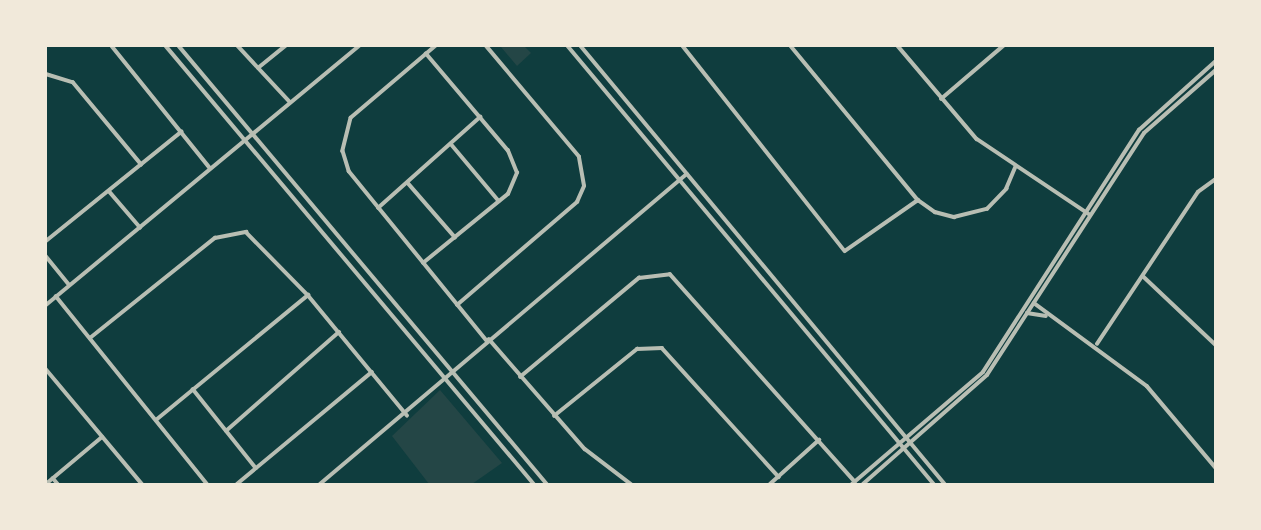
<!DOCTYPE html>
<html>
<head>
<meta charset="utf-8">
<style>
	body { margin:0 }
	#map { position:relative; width:1261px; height:530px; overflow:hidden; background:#0f3d3e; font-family:"DM Sans",sans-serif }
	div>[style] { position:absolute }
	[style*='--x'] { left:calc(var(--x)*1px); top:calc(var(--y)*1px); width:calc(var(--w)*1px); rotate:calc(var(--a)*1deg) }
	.green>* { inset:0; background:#244646 }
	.minor>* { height:3.5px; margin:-1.75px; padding:0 1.75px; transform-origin:1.75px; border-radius:1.75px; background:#b8beb3 }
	span { translate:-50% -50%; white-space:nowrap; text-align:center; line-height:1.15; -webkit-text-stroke:6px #f1e9da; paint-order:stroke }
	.frame { position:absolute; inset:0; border:47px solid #f1e9da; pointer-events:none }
</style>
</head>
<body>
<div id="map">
	<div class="green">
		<div style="clip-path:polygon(524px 46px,531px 53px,517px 66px,501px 47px)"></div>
		<div style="clip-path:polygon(440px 390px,502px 463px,472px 484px,429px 484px,392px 436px)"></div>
	</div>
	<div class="minor">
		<div style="--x:112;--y:46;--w:156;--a:51.2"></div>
		<div style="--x:166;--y:46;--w:572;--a:49.96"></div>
		<div style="--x:179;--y:46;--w:572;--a:49.96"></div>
		<div style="--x:238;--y:46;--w:76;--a:47.1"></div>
		<div style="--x:436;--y:46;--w:111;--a:139.7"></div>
		<div style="--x:351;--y:118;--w:34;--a:104"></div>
		<div style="--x:343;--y:151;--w:21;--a:73"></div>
		<div style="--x:349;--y:171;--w:219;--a:50.9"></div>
		<div style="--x:568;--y:46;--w:571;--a:50.12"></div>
		<div style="--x:581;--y:46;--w:570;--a:50.27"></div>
		<div style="--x:683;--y:46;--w:261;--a:51.7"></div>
		<div style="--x:845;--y:251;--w:89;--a:-34.9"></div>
		<div style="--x:791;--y:46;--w:200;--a:50.5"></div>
		<div style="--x:918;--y:200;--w:21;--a:35"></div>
		<div style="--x:935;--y:212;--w:20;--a:15"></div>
		<div style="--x:954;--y:217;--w:34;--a:-14"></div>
		<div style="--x:987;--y:209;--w:28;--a:-46"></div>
		<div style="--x:1006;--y:189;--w:23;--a:-67"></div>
		<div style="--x:898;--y:46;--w:122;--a:49.7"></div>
		<div style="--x:977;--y:139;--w:135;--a:33.8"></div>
		<div style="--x:258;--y:68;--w:35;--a:-39"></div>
		<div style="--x:46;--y:74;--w:28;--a:17"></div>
		<div style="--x:73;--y:82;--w:107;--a:50.3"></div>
		<div style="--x:941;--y:99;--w:82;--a:-40.5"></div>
		<div style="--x:452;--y:145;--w:73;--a:50"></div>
		<div style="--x:408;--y:183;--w:72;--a:49"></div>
		<div style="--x:109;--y:191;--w:48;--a:49.3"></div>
		<div style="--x:378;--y:208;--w:137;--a:-41.7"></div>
		<div style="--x:46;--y:241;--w:174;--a:-38.9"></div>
		<div style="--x:46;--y:256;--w:36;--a:51"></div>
		<div style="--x:423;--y:263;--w:109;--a:-39.1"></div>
		<div style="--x:508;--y:194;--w:23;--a:-67"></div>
		<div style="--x:517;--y:173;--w:24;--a:-112"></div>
		<div style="--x:508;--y:151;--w:127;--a:-130.2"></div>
		<div style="--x:1143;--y:276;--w:100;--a:43.4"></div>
		<div style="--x:56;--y:296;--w:241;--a:51.2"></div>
		<div style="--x:1034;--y:303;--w:140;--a:36.3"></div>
		<div style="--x:1147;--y:386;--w:107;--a:49.9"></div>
		<div style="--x:46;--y:305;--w:406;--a:-39.6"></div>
		<div style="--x:457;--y:305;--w:158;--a:-40.6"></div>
		<div style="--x:577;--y:202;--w:17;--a:-66"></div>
		<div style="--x:584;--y:186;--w:29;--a:-100"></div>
		<div style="--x:579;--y:157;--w:145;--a:-130"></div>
		<div style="--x:1027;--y:313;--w:19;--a:9"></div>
		<div style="--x:90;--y:338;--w:160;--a:-38.7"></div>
		<div style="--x:215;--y:238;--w:32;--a:-11"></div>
		<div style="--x:246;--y:232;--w:88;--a:45.5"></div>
		<div style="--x:308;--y:295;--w:156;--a:50.5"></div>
		<div style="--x:489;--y:339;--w:146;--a:48.9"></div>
		<div style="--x:585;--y:449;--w:58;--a:37.3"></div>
		<div style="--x:1097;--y:344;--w:182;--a:-56.4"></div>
		<div style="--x:1198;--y:192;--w:22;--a:-36"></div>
		<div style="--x:46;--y:369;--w:150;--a:50.1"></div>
		<div style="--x:520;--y:377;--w:155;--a:-39.8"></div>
		<div style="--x:639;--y:278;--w:31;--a:-7"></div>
		<div style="--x:670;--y:274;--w:278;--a:48.3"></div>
		<div style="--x:193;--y:389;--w:101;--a:51.4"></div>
		<div style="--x:554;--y:416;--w:107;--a:-38.9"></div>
		<div style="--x:637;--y:349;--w:25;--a:-2"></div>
		<div style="--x:662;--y:348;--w:174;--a:47.8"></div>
		<div style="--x:156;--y:420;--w:197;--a:-39.4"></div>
		<div style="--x:226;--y:431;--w:150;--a:-41.2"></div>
		<div style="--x:53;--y:478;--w:8;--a:50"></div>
		<div style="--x:46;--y:484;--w:73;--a:-40"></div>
		<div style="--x:237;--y:484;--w:175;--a:-39.7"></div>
		<div style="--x:320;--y:484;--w:480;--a:-40.2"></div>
		<div style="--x:770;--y:484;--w:66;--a:-41.9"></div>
		<div style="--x:852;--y:484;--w:172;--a:-40.5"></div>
		<div style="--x:983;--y:372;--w:288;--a:-57.2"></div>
		<div style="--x:1139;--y:130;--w:103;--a:-41.9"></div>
		<div style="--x:863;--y:484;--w:165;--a:-41.3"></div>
		<div style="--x:987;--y:375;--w:288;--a:-57"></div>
		<div style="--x:1144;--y:133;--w:96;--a:-41.2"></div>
	</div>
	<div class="frame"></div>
</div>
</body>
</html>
